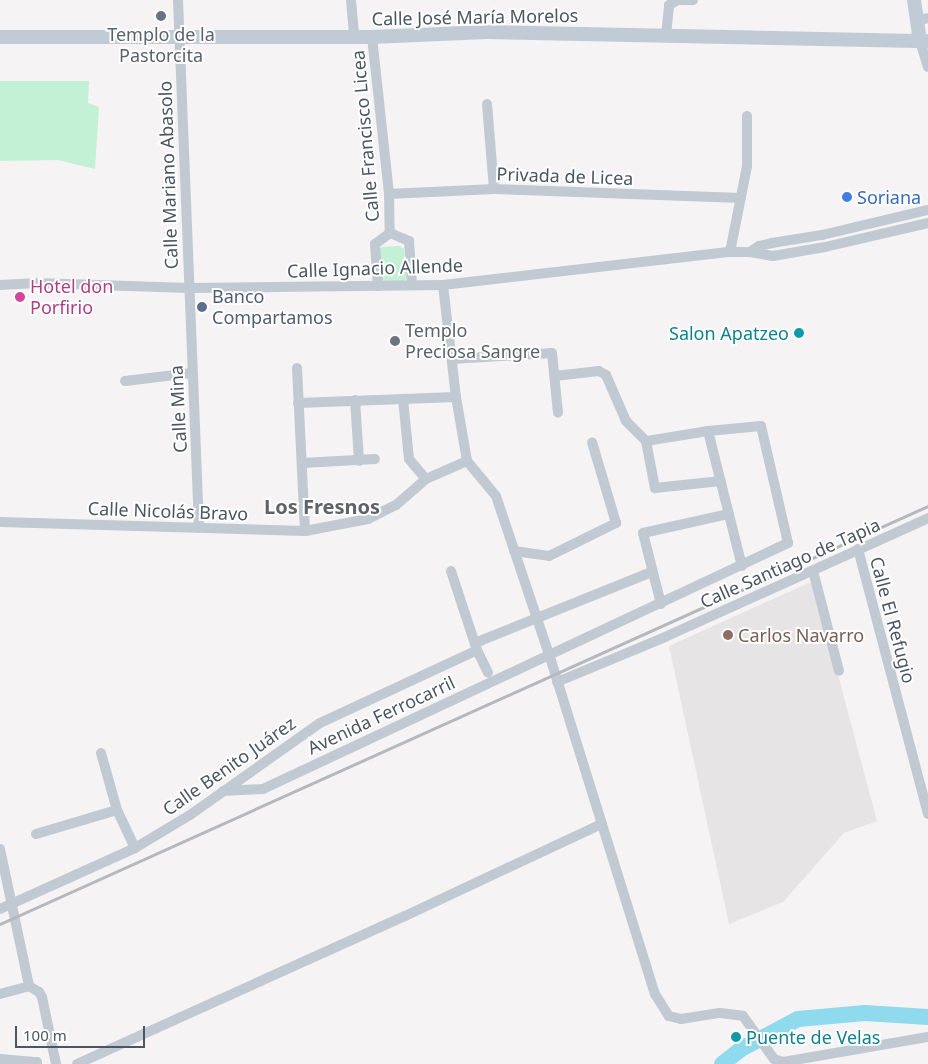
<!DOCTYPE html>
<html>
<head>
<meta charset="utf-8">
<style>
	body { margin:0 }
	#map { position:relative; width:928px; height:1064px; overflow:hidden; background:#f5f3f3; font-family:"Noto Sans",sans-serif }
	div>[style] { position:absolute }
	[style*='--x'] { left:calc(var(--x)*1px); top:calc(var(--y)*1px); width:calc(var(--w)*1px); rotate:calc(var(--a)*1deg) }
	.education>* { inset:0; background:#e6e4e5 }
	.green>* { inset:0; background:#c3f1d5 }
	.river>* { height:16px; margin:-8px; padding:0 8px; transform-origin:8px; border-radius:8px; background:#90daee }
	.street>* { height:10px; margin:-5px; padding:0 5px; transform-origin:5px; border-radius:5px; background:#c1cad2 }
	.secondary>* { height:14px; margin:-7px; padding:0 7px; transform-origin:7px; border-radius:7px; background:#c1cbd6 }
	.rail>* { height:2.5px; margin:-1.25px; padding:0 1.25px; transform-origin:1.25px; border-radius:1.25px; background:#b5b8bd }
	.dots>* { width:14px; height:14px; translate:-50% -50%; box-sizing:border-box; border:2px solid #fff; border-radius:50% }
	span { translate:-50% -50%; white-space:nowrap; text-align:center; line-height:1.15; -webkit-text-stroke:4px #fff; paint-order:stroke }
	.street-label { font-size:18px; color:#4a5661 }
	.worship-label { font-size:18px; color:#5b616d }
	.left { translate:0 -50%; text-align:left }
	.shop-label { font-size:18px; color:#366cbe }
	.hotel-label { font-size:18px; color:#b23c85 }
	.service-label { font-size:18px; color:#4e5e75 }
	.culture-label { font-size:18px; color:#0d838f }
	.right { translate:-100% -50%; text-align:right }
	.education-label { font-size:18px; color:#785e54 }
	.quarter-label { font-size:20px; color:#5f6368; font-weight:700 }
	.scale { position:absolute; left:15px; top:1026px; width:130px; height:22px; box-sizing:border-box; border:2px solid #4a5661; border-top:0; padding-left:6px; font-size:15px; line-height:18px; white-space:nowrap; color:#4a5661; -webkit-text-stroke:4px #fff; paint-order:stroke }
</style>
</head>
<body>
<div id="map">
	<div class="education">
		<div style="clip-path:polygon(813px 581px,877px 821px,844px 833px,783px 902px,729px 924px,669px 646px)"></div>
	</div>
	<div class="green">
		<div style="clip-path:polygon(0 81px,89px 81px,88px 103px,99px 107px,95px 169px,58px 160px,0 161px)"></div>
		<div style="clip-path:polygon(400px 246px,404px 249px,407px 278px,403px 282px,384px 282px,381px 276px,378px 252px,382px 247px)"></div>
	</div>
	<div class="river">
		<div style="--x:722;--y:1064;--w:24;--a:-38"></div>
		<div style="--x:741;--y:1049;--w:64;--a:-27.8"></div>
		<div style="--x:798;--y:1019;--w:67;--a:-5.1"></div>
		<div style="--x:865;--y:1013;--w:63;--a:3.6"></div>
	</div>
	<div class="street">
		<div style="--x:178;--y:0;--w:528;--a:87.72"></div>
		<div style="--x:351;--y:0;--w:37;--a:85"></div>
		<div style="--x:918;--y:21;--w:10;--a:-17"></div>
		<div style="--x:666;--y:35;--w:30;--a:-84"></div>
		<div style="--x:669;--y:5;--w:10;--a:-29"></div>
		<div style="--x:678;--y:0;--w:15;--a:0"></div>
		<div style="--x:372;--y:37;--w:158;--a:83.8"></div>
		<div style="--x:389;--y:194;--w:39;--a:89"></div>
		<div style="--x:920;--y:41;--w:27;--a:73"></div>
		<div style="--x:487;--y:104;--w:85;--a:85.3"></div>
		<div style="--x:389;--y:194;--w:105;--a:-2.7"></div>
		<div style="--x:494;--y:189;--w:247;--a:2.1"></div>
		<div style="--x:730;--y:252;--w:88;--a:-78.8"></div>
		<div style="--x:747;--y:166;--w:50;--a:-90"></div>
		<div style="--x:750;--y:252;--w:11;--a:-34"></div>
		<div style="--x:759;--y:246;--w:13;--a:-13"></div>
		<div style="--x:772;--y:243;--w:51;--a:-9.1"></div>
		<div style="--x:822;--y:235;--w:109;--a:-13.3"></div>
		<div style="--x:0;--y:285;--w:37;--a:-3"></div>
		<div style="--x:37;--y:283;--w:152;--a:1.9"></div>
		<div style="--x:189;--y:288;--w:254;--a:-0.7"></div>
		<div style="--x:443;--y:285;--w:289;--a:-6.6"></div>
		<div style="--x:730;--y:252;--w:20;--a:0"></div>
		<div style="--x:750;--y:252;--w:23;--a:10"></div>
		<div style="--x:773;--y:256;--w:53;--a:-9.8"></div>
		<div style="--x:825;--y:247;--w:106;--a:-13.1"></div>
		<div style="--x:443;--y:285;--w:113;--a:83.4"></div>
		<div style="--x:456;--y:397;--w:65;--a:80.2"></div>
		<div style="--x:378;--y:286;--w:42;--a:-94.1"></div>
		<div style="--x:375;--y:244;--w:19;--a:-36"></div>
		<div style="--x:390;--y:233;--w:21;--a:23"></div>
		<div style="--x:409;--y:241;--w:43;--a:86"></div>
		<div style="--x:452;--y:359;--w:100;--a:-3.4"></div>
		<div style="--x:552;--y:353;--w:60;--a:84.3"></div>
		<div style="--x:297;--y:368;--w:163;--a:87.2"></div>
		<div style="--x:555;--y:376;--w:44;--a:-6.5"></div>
		<div style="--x:599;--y:371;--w:8;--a:30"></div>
		<div style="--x:606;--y:375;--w:50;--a:66.5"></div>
		<div style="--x:626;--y:421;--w:28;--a:45"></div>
		<div style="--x:646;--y:441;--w:48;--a:79.2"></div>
		<div style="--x:655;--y:488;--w:66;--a:-6.1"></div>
		<div style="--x:125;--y:381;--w:67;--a:-6.8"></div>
		<div style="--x:403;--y:399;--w:60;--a:84.3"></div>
		<div style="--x:409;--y:459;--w:26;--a:50"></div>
		<div style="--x:355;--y:400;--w:61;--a:86.2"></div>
		<div style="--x:298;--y:403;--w:158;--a:-2.2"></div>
		<div style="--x:708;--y:431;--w:139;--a:75.9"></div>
		<div style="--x:467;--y:461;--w:45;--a:50.4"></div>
		<div style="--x:496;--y:496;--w:167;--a:71.5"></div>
		<div style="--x:549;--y:654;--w:356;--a:72.7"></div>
		<div style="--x:655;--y:994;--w:26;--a:58"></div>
		<div style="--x:669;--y:1016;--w:12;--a:14"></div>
		<div style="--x:681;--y:1019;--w:39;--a:-9"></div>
		<div style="--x:720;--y:1013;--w:23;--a:7"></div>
		<div style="--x:743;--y:1016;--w:53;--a:54.2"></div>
		<div style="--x:774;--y:1059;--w:9;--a:18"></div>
		<div style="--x:783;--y:1062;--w:147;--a:-9.8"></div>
		<div style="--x:302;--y:463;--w:73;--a:-3.1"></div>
		<div style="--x:0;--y:522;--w:305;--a:1.7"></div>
		<div style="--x:305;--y:531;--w:64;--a:-10.8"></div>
		<div style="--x:368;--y:519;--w:31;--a:-27"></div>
		<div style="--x:396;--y:505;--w:40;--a:-41"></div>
		<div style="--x:426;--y:479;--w:45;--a:-23.7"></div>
		<div style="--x:858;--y:549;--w:274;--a:75.2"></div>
		<div style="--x:514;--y:551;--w:35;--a:8"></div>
		<div style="--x:549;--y:556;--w:75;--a:-26.2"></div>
		<div style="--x:616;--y:523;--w:84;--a:-106.5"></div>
		<div style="--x:451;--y:571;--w:83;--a:71.8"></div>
		<div style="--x:477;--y:650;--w:25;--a:64"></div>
		<div style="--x:813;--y:571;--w:103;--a:75.4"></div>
		<div style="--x:661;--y:604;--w:73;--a:-104.2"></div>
		<div style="--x:643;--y:533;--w:88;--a:-12.5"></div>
		<div style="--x:475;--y:643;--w:191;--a:-21.9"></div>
		<div style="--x:557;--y:682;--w:117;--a:-22.6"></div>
		<div style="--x:665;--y:637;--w:289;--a:-24.3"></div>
		<div style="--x:101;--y:753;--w:59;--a:74.3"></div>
		<div style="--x:117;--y:810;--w:42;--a:64.7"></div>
		<div style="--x:223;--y:791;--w:40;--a:-2.9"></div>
		<div style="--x:263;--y:789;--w:580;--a:-25.11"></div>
		<div style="--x:788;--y:543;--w:120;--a:-103"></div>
		<div style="--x:761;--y:426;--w:53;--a:174.6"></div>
		<div style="--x:708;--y:431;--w:63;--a:170.8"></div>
		<div style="--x:36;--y:834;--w:84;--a:-16.5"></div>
		<div style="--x:0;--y:849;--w:140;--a:78"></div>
		<div style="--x:0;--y:909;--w:148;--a:-24.3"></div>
		<div style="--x:135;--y:848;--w:64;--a:-31"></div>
		<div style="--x:190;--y:815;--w:159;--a:-35.3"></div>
		<div style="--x:320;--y:723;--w:173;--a:-24.9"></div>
		<div style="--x:29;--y:986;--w:12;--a:31"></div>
		<div style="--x:39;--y:992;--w:6;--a:59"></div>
		<div style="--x:42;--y:997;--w:68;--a:78.2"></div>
		<div style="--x:0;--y:994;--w:30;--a:-15"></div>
		<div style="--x:0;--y:1059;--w:37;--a:5"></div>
		<div style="--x:37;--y:1062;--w:2;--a:90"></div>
		<div style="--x:77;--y:1064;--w:360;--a:-24.3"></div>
		<div style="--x:405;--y:916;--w:217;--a:-25.1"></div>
	</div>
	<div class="secondary">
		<div style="--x:914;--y:0;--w:41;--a:81.7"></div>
		<div style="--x:0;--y:37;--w:372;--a:0"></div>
		<div style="--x:372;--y:37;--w:115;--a:-2.5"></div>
		<div style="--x:487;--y:32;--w:441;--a:1.2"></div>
	</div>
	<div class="rail">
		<div style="--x:0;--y:924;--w:1018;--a:-24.25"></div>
	</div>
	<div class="dots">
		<div style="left:161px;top:16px;background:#6b7280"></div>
		<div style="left:847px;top:197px;background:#3f7fe0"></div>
		<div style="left:20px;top:297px;background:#d1479c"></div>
		<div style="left:202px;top:307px;background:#5c6f8a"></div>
		<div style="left:799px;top:333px;background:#0f9aa8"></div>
		<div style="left:395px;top:341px;background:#6b7280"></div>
		<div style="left:728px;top:635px;background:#8d6e63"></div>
		<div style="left:736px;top:1037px;background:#0f9aa8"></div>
	</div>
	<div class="street-label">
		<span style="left:475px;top:17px;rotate:-1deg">Calle José María Morelos</span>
		<span style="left:365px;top:136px;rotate:-95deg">Calle Francisco Licea</span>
		<span style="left:168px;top:175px;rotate:-92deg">Calle Mariano Abasolo</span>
		<span style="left:565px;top:176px;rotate:2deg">Privada de Licea</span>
		<span style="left:375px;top:268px;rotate:-2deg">Calle Ignacio Allende</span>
		<span style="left:178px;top:409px;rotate:-93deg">Calle Mina</span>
		<span style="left:168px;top:511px;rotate:2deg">Calle Nicolás Bravo</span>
		<span style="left:790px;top:563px;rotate:-24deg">Calle Santiago de Tapia</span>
		<span style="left:893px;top:620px;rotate:75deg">Calle El Refugio</span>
		<span style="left:381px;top:715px;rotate:-25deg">Avenida Ferrocarril</span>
		<span style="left:229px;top:766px;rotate:-35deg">Calle Benito Juárez</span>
	</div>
	<div class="worship-label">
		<span style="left:161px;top:45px">Templo de la<br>Pastorcita</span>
		<span class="left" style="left:405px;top:341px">Templo<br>Preciosa Sangre</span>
	</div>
	<div class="shop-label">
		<span class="left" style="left:857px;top:197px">Soriana</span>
	</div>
	<div class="hotel-label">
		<span class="left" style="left:30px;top:297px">Hotel don<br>Porfirio</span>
	</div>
	<div class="service-label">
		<span class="left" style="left:212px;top:307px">Banco<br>Compartamos</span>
	</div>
	<div class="culture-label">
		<span class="right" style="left:789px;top:333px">Salon Apatzeo</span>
		<span class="left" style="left:746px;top:1037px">Puente de Velas</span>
	</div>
	<div class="education-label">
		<span class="left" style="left:738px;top:635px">Carlos Navarro</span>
	</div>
	<div class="quarter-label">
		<span style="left:322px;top:506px">Los Fresnos</span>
	</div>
	<div class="scale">100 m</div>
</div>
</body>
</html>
